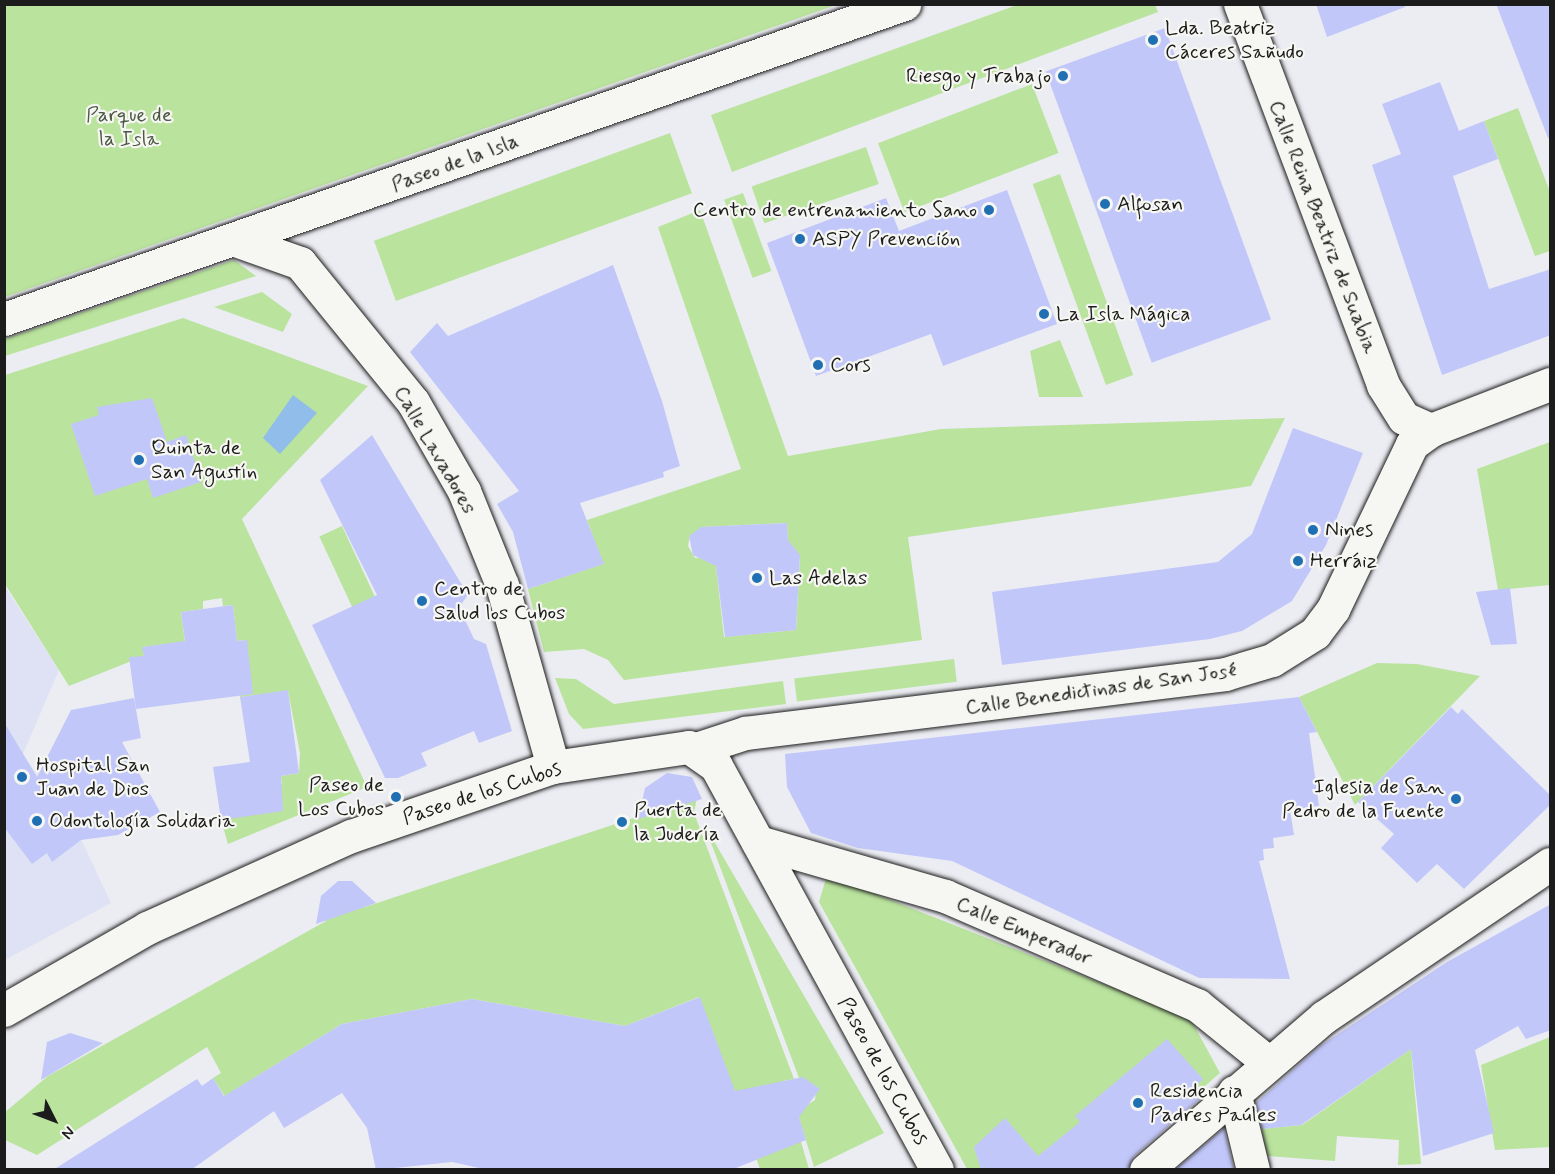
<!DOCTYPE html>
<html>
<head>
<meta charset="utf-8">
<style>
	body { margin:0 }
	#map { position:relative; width:1555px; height:1174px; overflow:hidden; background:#ecedf3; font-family:Mynerve,sans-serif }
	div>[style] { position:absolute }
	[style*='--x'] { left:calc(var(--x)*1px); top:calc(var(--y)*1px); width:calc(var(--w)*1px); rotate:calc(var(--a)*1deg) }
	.built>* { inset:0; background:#dfe2f5 }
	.green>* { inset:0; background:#bae39e; transform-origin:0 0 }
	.water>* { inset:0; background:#91bdea }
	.building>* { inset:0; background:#c2c7f9; transform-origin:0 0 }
	.roads { filter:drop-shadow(0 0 2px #1c1c1c) drop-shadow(0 0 2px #1c1c1c) }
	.street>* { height:33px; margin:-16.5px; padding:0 16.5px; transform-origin:16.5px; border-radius:16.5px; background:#f6f6f2 }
	.dots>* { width:16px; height:16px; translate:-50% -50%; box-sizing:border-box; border:3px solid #f6f6f2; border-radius:50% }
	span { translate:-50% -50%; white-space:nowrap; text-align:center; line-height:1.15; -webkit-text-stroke:4.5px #f6f6f2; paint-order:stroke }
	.poi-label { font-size:21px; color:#1c1c1c }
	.left { translate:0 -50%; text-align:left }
	.right { translate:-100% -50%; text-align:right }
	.park-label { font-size:21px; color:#4b5843 }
	.street-label { font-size:21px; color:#1c1c1c }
	.frame { position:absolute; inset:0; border:6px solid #1c1c1c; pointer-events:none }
	.north { position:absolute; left:24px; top:1090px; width:60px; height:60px; -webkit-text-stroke:4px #f6f6f2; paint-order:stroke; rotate:132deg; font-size:16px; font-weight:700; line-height:24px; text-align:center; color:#1c1c1c }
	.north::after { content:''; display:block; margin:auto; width:21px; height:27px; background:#1c1c1c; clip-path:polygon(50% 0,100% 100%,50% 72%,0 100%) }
</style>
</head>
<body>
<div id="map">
	<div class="built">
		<div style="clip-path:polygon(4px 585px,59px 670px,23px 754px,81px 839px,111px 903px,5px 960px)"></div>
	</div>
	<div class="green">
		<div style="clip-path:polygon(5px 4px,836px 4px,836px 5px,5px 297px)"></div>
		<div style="clip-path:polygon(1017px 5px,1155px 5px,1158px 12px,732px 172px,711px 115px)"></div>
		<div style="left:1032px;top:84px;width:74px;height:165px;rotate:69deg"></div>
		<div style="clip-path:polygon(1518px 108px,1550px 192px,1550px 251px,1535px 256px,1484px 121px)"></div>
		<div style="left:670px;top:133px;width:64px;height:315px;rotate:70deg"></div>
		<div style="left:866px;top:147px;width:39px;height:121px;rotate:71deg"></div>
		<div style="left:1060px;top:174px;width:214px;height:29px;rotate:70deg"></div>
		<div style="left:743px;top:193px;width:83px;height:20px;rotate:70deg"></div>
		<div style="clip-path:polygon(evenodd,700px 210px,788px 456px,941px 429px,1285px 418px,1251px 486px,908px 537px,922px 640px,624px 680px,608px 660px,584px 649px,544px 652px,528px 589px,603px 564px,587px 520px,741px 469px,658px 227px,700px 210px,787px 523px,788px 549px,800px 557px,796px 630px,724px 637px,715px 557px,695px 558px,688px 546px,690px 536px,702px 527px,787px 523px)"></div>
		<div style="clip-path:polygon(234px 260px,256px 276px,5px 356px,5px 339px)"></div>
		<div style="clip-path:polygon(262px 292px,292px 314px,283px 332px,214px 307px)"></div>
		<div style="clip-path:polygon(183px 318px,368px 386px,242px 519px,367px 787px,228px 844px,221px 820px,282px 784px,281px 776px,299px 773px,300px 753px,288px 691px,240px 697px,247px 640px,237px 641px,233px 605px,223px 606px,222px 598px,203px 601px,203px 609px,181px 612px,186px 650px,167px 644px,143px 647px,144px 656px,69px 686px,5px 584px,5px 375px)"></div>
		<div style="clip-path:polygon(1060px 340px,1083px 397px,1039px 397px,1030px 351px)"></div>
		<div style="clip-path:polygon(1550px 442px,1550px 585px,1498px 590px,1477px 469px)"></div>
		<div style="left:342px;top:526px;width:116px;height:25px;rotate:65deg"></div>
		<div style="left:954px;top:659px;width:23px;height:161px;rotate:83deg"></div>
		<div style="clip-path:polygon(1377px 663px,1417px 664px,1480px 676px,1355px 805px,1299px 697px)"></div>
		<div style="clip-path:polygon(555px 678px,576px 679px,614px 704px,783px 681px,786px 704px,583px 729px,569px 714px)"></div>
		<div style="clip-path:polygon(697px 797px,694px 813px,794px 1079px,783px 1081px,809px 1169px,760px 1169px,699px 997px,625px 1026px,472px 999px,342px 1024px,254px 1078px,274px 1111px,246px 1129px,213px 1078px,221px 1073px,207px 1047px,37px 1155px,5px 1140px,4px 1113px,48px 1076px,326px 921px,324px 914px,365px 907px)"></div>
		<div style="clip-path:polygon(704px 824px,884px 1133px,814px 1167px,797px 1111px,815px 1100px,816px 1087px,799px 1078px)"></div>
		<div style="clip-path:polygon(827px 875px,1190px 1018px,1220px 1073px,1110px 1169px,967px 1169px,819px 902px)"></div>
		<div style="clip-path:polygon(1550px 1037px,1550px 1147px,1495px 1150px,1481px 1065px)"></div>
		<div style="clip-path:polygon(1411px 1049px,1421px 1164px,1398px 1165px,1399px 1140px,1337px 1136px,1335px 1161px,1267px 1156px,1261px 1129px,1302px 1125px)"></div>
	</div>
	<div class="water">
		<div style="clip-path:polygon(293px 395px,317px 413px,280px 454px,263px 438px)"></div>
	</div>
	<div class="building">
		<div style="clip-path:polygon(1316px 4px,1405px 4px,1405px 7px,1327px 37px)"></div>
		<div style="clip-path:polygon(1496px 4px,1551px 4px,1551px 138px,1548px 138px)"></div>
		<div style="left:1165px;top:28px;width:310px;height:127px;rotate:70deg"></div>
		<div style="clip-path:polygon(1440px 82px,1459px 131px,1484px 121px,1498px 159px,1453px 176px,1489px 289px,1551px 269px,1551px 335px,1442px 375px,1372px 165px,1401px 154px,1382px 104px)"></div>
		<div style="clip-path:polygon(1007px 190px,1057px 324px,943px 366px,931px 334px,816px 376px,767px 243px,886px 198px,899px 231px)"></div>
		<div style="clip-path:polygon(613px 265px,662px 401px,680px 466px,663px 472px,664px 477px,580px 503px,604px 564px,528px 589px,513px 532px,497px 504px,519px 491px,410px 352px,437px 323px,448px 336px)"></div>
		<div style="clip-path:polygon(152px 398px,167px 442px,186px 435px,201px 482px,153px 498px,147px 479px,95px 496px,71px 424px,99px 415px,97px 407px)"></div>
		<div style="clip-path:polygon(1293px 428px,1363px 453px,1326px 545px,1292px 601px,1242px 631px,1210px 639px,1002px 665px,992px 592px,1218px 562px,1252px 534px)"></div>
		<div style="clip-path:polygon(372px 435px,468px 595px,459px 607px,474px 639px,486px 644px,512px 731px,479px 743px,474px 731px,421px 753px,427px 766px,398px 778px,385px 778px,312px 625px,377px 595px,320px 480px)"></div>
		<div style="clip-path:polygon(787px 523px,788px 540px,800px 555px,796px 630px,725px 637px,716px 566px,693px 555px,689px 536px,701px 527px)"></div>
		<div style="clip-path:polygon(1510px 588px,1517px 644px,1491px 645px,1476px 592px)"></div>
		<div style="clip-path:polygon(233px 605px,237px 641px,247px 640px,253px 694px,136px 709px,129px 657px,144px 656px,142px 647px,185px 641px,181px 612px)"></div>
		<div style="clip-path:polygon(288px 690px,299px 773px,281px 776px,283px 811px,221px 820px,213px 767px,250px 762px,240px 697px)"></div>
		<div style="clip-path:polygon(1299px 697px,1317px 732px,1309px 733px,1319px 806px,1290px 810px,1294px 835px,1273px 838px,1274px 848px,1263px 849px,1264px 860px,1259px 861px,1290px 979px,1199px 978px,952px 861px,858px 848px,811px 833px,787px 787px,785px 754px)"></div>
		<div style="clip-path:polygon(134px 698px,141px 738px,122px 742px,160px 812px,118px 835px,81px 840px,52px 862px,47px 853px,32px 864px,4px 827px,4px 722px,37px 777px,71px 710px)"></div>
		<div style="clip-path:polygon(1451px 707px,1458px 714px,1462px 709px,1551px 796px,1551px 804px,1464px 889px,1437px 864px,1417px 883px,1381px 848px,1394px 834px,1358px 802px)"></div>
		<div style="clip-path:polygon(667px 773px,692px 777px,702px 799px,638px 819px,645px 788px)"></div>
		<div style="clip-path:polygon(338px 881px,352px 881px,376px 903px,316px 924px,321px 896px)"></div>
		<div style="clip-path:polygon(1551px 904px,1551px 1030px,1526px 1039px,1518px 1026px,1475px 1050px,1494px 1133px,1423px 1156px,1411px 1049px,1301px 1125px,1262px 1129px,1256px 1103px,1320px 1046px,1447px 962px)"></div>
		<div style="clip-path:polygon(700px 997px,735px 1091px,803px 1077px,820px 1089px,799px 1117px,806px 1140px,731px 1170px,488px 1170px,452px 1162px,376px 1170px,367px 1128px,342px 1093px,284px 1128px,274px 1111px,191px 1170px,53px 1170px,197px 1079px,202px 1086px,213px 1078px,224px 1096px,342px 1024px,472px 999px,625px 1026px)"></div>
		<div style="clip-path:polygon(70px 1033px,103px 1043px,41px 1080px,47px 1042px)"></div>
		<div style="clip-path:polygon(1167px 1039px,1203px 1079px,1196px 1086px,1205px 1094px,1134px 1156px,1128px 1170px,981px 1170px,974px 1147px,1005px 1118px,1038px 1156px,1080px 1122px,1075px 1116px)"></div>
		<div style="clip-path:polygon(1224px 1128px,1234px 1170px,1175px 1170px)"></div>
	</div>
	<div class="roads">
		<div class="street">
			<div style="--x:1240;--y:4;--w:407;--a:69.4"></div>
			<div style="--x:1383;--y:385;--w:39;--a:58"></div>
			<div style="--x:1404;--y:418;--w:30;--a:24"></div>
			<div style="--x:238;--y:241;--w:66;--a:19.5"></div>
			<div style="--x:300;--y:263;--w:179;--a:50.9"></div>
			<div style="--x:413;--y:402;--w:103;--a:60.2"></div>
			<div style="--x:464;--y:491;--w:101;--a:68"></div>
			<div style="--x:502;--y:585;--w:189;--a:74.3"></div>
			<div style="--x:4;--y:319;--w:954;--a:-19.29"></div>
			<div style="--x:696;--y:749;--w:52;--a:-18.1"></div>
			<div style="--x:745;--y:733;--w:484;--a:-7"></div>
			<div style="--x:1225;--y:674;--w:49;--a:-16.6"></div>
			<div style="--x:1272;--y:660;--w:51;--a:-32.1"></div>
			<div style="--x:1315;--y:633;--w:30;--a:-53"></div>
			<div style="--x:1333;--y:609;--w:183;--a:-64.4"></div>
			<div style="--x:1412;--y:444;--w:24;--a:-36"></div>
			<div style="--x:1431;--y:430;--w:128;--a:-21.1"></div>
			<div style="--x:758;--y:842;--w:195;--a:16.1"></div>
			<div style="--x:945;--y:896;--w:275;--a:23.4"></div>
			<div style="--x:1197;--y:1005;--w:92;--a:38.9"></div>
			<div style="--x:4;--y:1010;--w:165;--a:-29.8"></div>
			<div style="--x:147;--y:928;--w:224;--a:-24.3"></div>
			<div style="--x:351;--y:836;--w:213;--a:-18.9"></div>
			<div style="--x:553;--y:767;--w:137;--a:-8.4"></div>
			<div style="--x:689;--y:747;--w:33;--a:35"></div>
			<div style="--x:716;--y:766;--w:460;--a:61.3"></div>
			<div style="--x:1234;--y:1092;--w:80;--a:76.3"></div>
			<div style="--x:1146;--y:1170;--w:235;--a:-40.7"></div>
			<div style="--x:1324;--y:1017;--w:273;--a:-34.1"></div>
		</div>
	</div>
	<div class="dots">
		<div style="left:1153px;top:40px;background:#1f6fb2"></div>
		<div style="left:1063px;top:76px;background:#1f6fb2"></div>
		<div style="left:1105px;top:204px;background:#1f6fb2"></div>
		<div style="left:989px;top:210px;background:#1f6fb2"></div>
		<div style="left:800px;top:239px;background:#1f6fb2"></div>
		<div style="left:1044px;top:314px;background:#1f6fb2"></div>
		<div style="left:818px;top:365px;background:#1f6fb2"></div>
		<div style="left:139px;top:460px;background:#1f6fb2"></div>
		<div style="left:1313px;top:530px;background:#1f6fb2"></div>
		<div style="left:1298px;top:561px;background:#1f6fb2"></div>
		<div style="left:757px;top:578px;background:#1f6fb2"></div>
		<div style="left:422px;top:601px;background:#1f6fb2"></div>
		<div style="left:22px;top:777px;background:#1f6fb2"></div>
		<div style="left:396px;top:797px;background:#1f6fb2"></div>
		<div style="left:1456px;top:799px;background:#1f6fb2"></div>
		<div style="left:37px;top:821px;background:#1f6fb2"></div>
		<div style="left:622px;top:822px;background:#1f6fb2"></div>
		<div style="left:1138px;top:1103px;background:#1f6fb2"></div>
	</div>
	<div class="poi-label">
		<span class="left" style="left:1165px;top:40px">Lda. Beatriz<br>Cáceres Sañudo</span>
		<span class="right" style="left:1051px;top:76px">Riesgo y Trabajo</span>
		<span class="left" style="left:1117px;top:204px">Alfosan</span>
		<span class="right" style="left:977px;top:210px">Centro de entrenamiento Sano</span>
		<span class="left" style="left:812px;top:239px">ASPY Prevención</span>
		<span class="left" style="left:1056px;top:314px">La Isla Mágica</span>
		<span class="left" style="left:830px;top:365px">Cors</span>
		<span class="left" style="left:151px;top:460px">Quinta de<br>San Agustín</span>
		<span class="left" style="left:1325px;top:530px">Nines</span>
		<span class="left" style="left:1310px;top:561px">Herráiz</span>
		<span class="left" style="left:769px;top:578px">Las Adelas</span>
		<span class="left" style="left:434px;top:601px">Centro de<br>Salud los Cubos</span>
		<span class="left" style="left:36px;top:777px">Hospital San<br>Juan de Dios</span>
		<span class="right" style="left:384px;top:797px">Paseo de<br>Los Cubos</span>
		<span class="right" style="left:1444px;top:799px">Iglesia de San<br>Pedro de la Fuente</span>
		<span class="left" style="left:634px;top:822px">Puerta de<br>la Judería</span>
		<span class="left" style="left:49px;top:821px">Odontología Solidaria</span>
		<span class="left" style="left:1150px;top:1103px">Residencia<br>Padres Paúles</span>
	</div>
	<div class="park-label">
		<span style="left:129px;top:127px">Parque de<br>la Isla</span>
	</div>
	<div class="street-label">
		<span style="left:455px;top:163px;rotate:-20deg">Paseo de la Isla</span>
		<span style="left:1323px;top:227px;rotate:69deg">Calle Reina Beatriz de Suabia</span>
		<span style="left:435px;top:450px;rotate:60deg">Calle Lavadores</span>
		<span style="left:1101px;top:689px;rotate:-8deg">Calle Benedictinas de San José</span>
		<span style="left:482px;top:793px;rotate:-18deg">Paseo de los Cubos</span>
		<span style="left:1024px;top:931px;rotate:23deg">Calle Emperador</span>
		<span style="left:883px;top:1071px;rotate:61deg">Paseo de los Cubos</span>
	</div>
	<div class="frame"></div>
	<div class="north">N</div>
</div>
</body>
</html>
